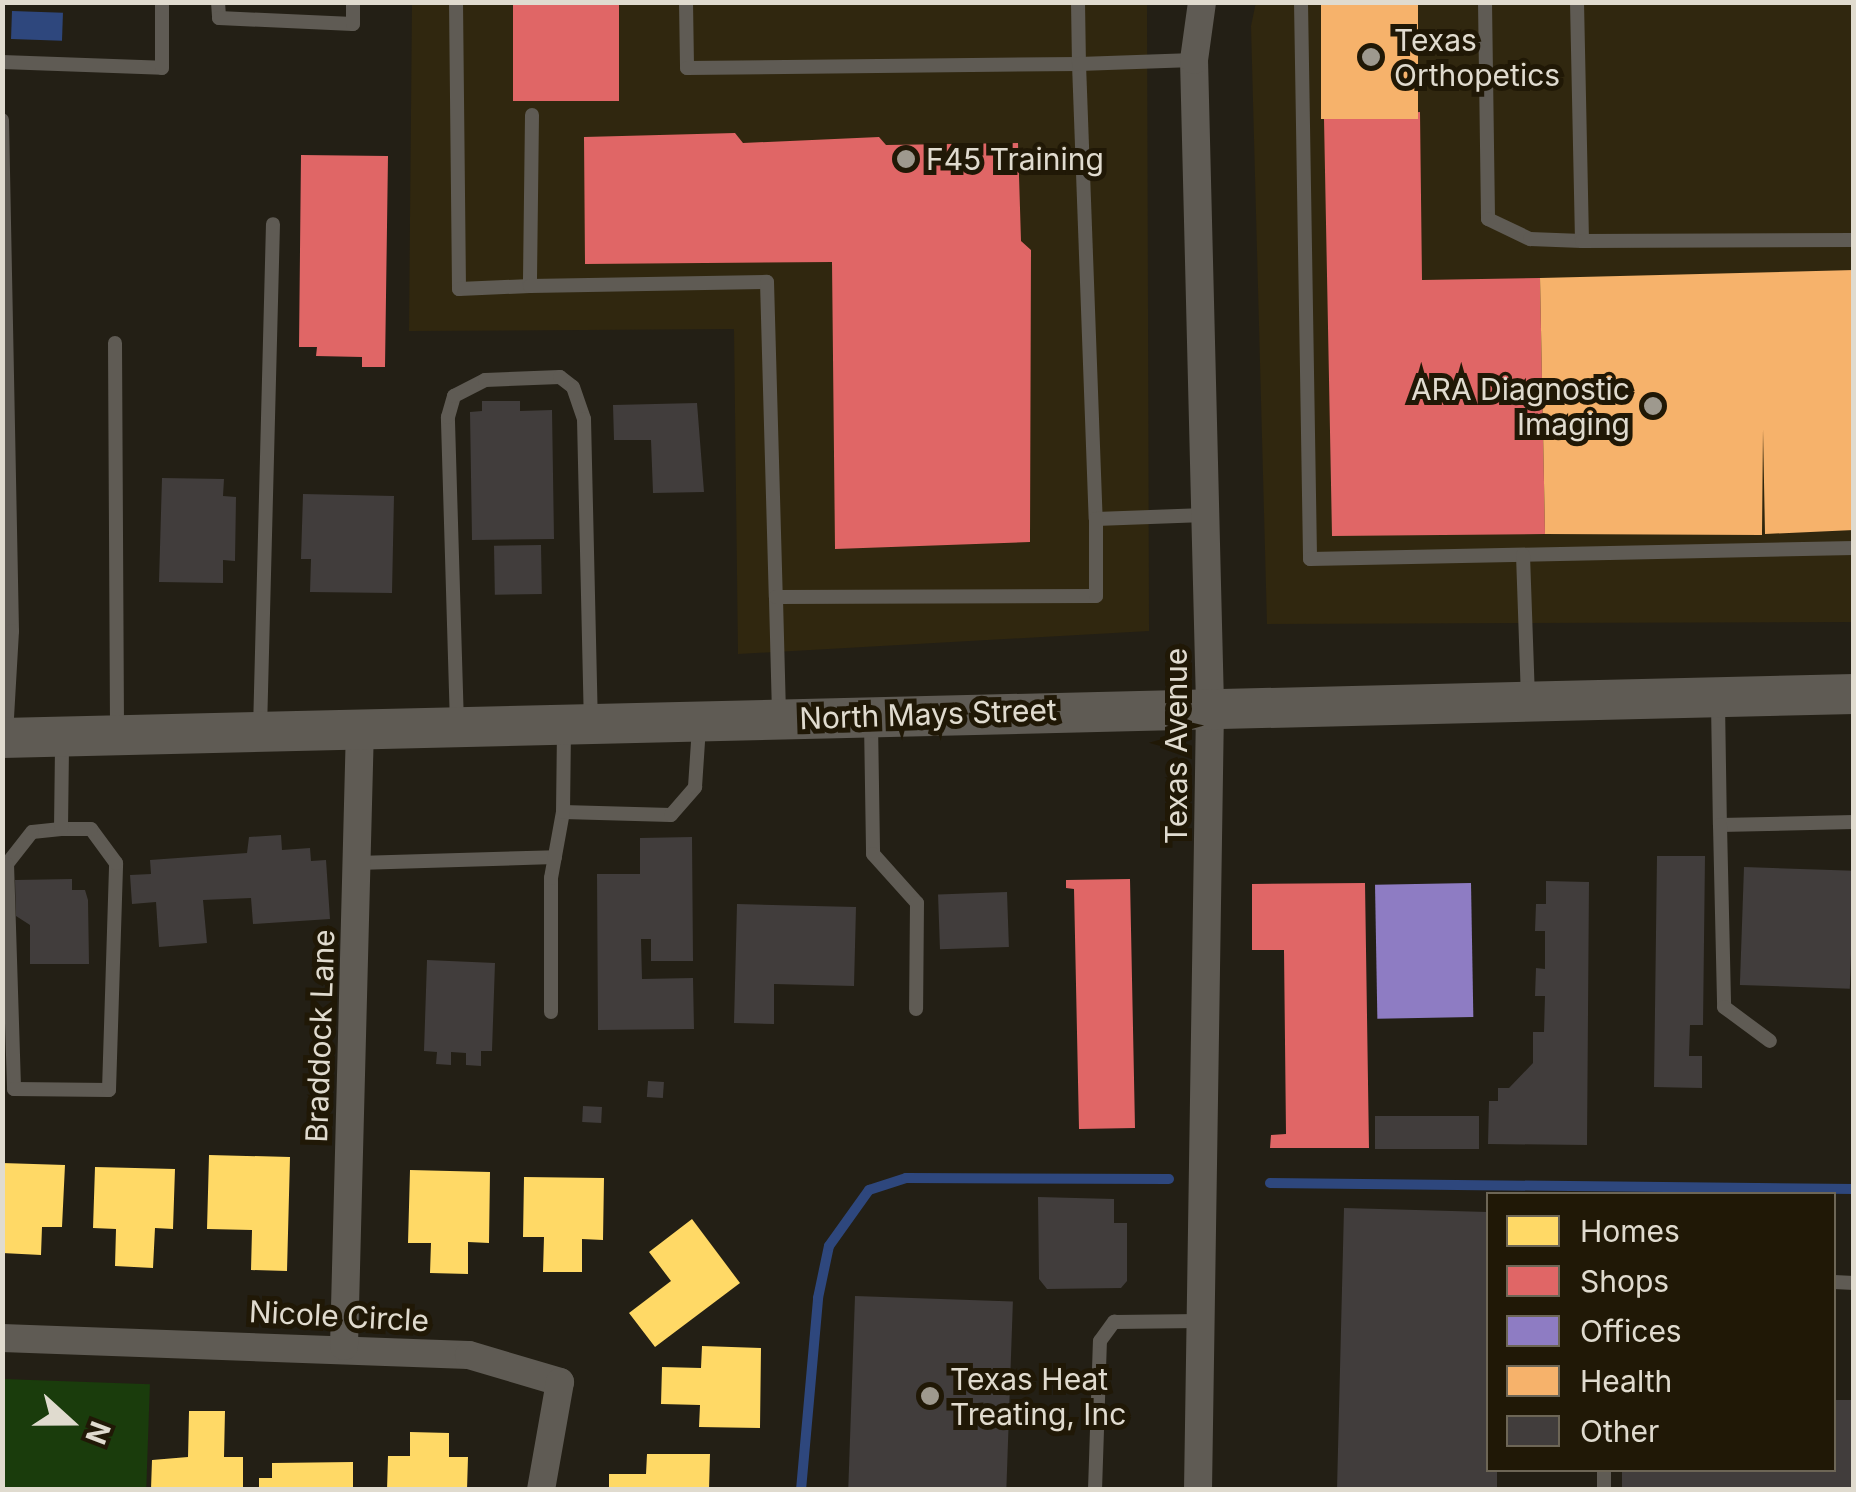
<!DOCTYPE html>
<html>
<head>
<meta charset="utf-8">
<style>
	body { margin:0 }
	#map { position:relative; width:1856px; height:1492px; overflow:hidden; background:#231f15; font-family:Inter,sans-serif }
	div>[style] { position:absolute }
	[style*='--x'] { left:calc(var(--x)*1px); top:calc(var(--y)*1px); width:calc(var(--w)*1px); rotate:calc(var(--a)*1deg) }
	.built>* { inset:0; background:#30270f }
	.green>* { inset:0; background:#1a3c0c; transform-origin:0 0 }
	.water>* { inset:0; background:#2e477d; transform-origin:0 0 }
	.homes>* { inset:0; background:#ffd966 }
	.shops>* { inset:0; background:#e06666; transform-origin:0 0 }
	.offices>* { inset:0; background:#8e7cc3; transform-origin:0 0 }
	.health>* { inset:0; background:#f6b26b; transform-origin:0 0 }
	.stream>* { height:10px; margin:-5px; padding:0 5px; transform-origin:5px; border-radius:5px; background:#2e477d }
	.building>* { inset:0; background:#413d3c; transform-origin:0 0 }
	.lane>* { height:14px; margin:-7px; padding:0 7px; transform-origin:7px; border-radius:7px; background:#5f5b54 }
	.street>* { height:28px; margin:-14px; padding:0 14px; transform-origin:14px; border-radius:14px; background:#5f5b54 }
	.secondary>* { height:40px; margin:-20px; padding:0 20px; transform-origin:20px; border-radius:20px; background:#5f5b54 }
	.dots>* { width:28px; height:28px; translate:-50% -50%; box-sizing:border-box; border:5px solid #201806; border-radius:50% }
	span { translate:-50% -50%; white-space:nowrap; text-align:center; line-height:1.15; -webkit-text-stroke:10px #201806; paint-order:stroke }
	.poi-label { font-size:30px; color:#e0dbcf }
	.left { translate:0 -50%; text-align:left }
	.right { translate:-100% -50%; text-align:right }
	.street-label { font-size:30px; color:#e0dbcf }
	.frame { position:absolute; inset:0; border:5px solid #e0dbcf; pointer-events:none }
	.legend { position:absolute; left:1486px; top:1192px; width:350px; height:280px; box-sizing:border-box; background:#201806; border:2px solid #6d6656; margin:0; padding:12px 18px; list-style:none; font-size:30px; color:#e0dbcf }
	.legend li { display:flex; align-items:center; gap:20px; height:50px }
	.legend b { width:50px; border:2px solid #6d6656 }
	.north { position:absolute; left:20px; top:1372px; width:100px; height:100px; -webkit-text-stroke:8px #201806; paint-order:stroke; rotate:111deg; font-size:28px; font-weight:700; line-height:40px; text-align:center; color:#e0dbcf }
	.north::after { content:''; display:block; margin:auto; width:35px; height:45px; background:#e0dbcf; clip-path:polygon(50% 0,100% 100%,50% 72%,0 100%) }
</style>
</head>
<body>
<div id="map">
	<div class="built">
		<div style="clip-path:polygon(1256px 2px,1853px 3px,1853px 622px,1267px 624px,1251px 26px)"></div>
		<div style="clip-path:polygon(412px 3px,1147px 3px,1149px 631px,738px 654px,734px 329px,409px 331px)"></div>
	</div>
	<div class="green">
		<div style="left:3px;top:1379px;width:147px;height:110px;rotate:2deg"></div>
	</div>
	<div class="water">
		<div style="left:12px;top:11px;width:51px;height:28px;rotate:2deg"></div>
	</div>
	<div class="homes">
		<div style="clip-path:polygon(209px 1155px,290px 1157px,287px 1271px,251px 1270px,252px 1230px,207px 1229px)"></div>
		<div style="clip-path:polygon(2px 1163px,65px 1165px,62px 1227px,42px 1227px,41px 1255px,2px 1253px)"></div>
		<div style="clip-path:polygon(95px 1167px,175px 1169px,173px 1229px,155px 1228px,153px 1268px,115px 1266px,116px 1229px,93px 1228px)"></div>
		<div style="clip-path:polygon(410px 1170px,490px 1172px,489px 1243px,468px 1242px,468px 1274px,430px 1273px,431px 1243px,408px 1243px)"></div>
		<div style="clip-path:polygon(524px 1177px,604px 1178px,603px 1240px,582px 1239px,582px 1272px,543px 1272px,544px 1237px,523px 1237px)"></div>
		<div style="clip-path:polygon(692px 1219px,740px 1283px,655px 1347px,629px 1313px,671px 1281px,649px 1252px)"></div>
		<div style="clip-path:polygon(702px 1346px,761px 1348px,760px 1428px,699px 1427px,700px 1405px,661px 1404px,662px 1367px,701px 1368px)"></div>
		<div style="clip-path:polygon(189px 1411px,225px 1411px,224px 1457px,243px 1457px,243px 1490px,151px 1489px,152px 1460px,188px 1457px)"></div>
		<div style="clip-path:polygon(410px 1432px,449px 1433px,449px 1457px,468px 1457px,467px 1490px,387px 1490px,388px 1456px,410px 1456px)"></div>
		<div style="clip-path:polygon(647px 1454px,710px 1454px,709px 1490px,609px 1490px,609px 1474px,646px 1474px)"></div>
		<div style="clip-path:polygon(353px 1462px,353px 1490px,259px 1490px,259px 1478px,272px 1478px,272px 1463px)"></div>
	</div>
	<div class="shops">
		<div style="left:513px;top:2px;width:106px;height:99px"></div>
		<div style="clip-path:polygon(1420px 112px,1422px 280px,1540px 278px,1545px 534px,1332px 536px,1324px 119px)"></div>
		<div style="clip-path:polygon(735px 133px,743px 143px,879px 137px,886px 145px,1018px 143px,1021px 241px,1031px 250px,1030px 542px,835px 549px,832px 262px,585px 264px,584px 137px)"></div>
		<div style="clip-path:polygon(301px 155px,388px 156px,385px 367px,362px 367px,362px 357px,316px 356px,317px 347px,299px 347px)"></div>
		<div style="clip-path:polygon(1130px 879px,1135px 1128px,1079px 1129px,1074px 889px,1066px 888px,1066px 880px)"></div>
		<div style="clip-path:polygon(1365px 883px,1369px 1148px,1270px 1148px,1271px 1135px,1286px 1134px,1284px 950px,1252px 950px,1252px 884px)"></div>
	</div>
	<div class="offices">
		<div style="left:1471px;top:883px;width:134px;height:96px;rotate:89deg"></div>
	</div>
	<div class="health">
		<div style="left:1321px;top:2px;width:97px;height:117px"></div>
		<div style="clip-path:polygon(1854px 270px,1854px 530px,1765px 534px,1763px 429px,1762px 535px,1545px 534px,1540px 278px)"></div>
	</div>
	<div class="stream">
		<div style="--x:1270;--y:1183;--w:584;--a:0.59"></div>
		<div style="--x:801;--y:1490;--w:193;--a:-84.9"></div>
		<div style="--x:818;--y:1298;--w:53;--a:-78.1"></div>
		<div style="--x:829;--y:1246;--w:69;--a:-54.5"></div>
		<div style="--x:869;--y:1190;--w:39;--a:-18"></div>
		<div style="--x:906;--y:1178;--w:263;--a:0.2"></div>
	</div>
	<div class="building">
		<div style="clip-path:polygon(482px 401px,520px 401px,520px 411px,552px 410px,554px 539px,472px 540px,470px 412px,482px 411px)"></div>
		<div style="clip-path:polygon(697px 403px,704px 492px,653px 493px,651px 440px,614px 440px,613px 405px)"></div>
		<div style="clip-path:polygon(162px 478px,224px 479px,223px 496px,236px 497px,235px 561px,223px 560px,223px 583px,159px 582px)"></div>
		<div style="clip-path:polygon(303px 494px,394px 496px,392px 593px,310px 592px,311px 559px,301px 559px)"></div>
		<div style="left:541px;top:545px;width:49px;height:47px;rotate:89deg"></div>
		<div style="clip-path:polygon(281px 835px,282px 850px,310px 848px,311px 861px,326px 860px,330px 919px,253px 924px,251px 898px,203px 900px,207px 943px,159px 947px,156px 902px,132px 904px,130px 875px,151px 874px,150px 860px,247px 853px,249px 837px)"></div>
		<div style="clip-path:polygon(692px 837px,693px 961px,651px 961px,651px 939px,641px 939px,642px 979px,693px 978px,694px 1029px,598px 1030px,597px 874px,640px 874px,640px 838px)"></div>
		<div style="clip-path:polygon(1657px 856px,1705px 856px,1703px 1025px,1690px 1025px,1689px 1056px,1702px 1056px,1702px 1088px,1654px 1087px)"></div>
		<div style="left:1744px;top:867px;width:110px;height:118px;rotate:2deg"></div>
		<div style="clip-path:polygon(72px 879px,72px 890px,85px 890px,88px 900px,89px 964px,30px 964px,30px 925px,16px 916px,15px 880px)"></div>
		<div style="clip-path:polygon(1546px 881px,1589px 882px,1587px 1145px,1488px 1144px,1489px 1101px,1498px 1101px,1498px 1088px,1509px 1088px,1533px 1063px,1533px 1032px,1544px 1032px,1545px 996px,1535px 996px,1536px 968px,1545px 969px,1545px 931px,1535px 931px,1536px 904px,1546px 904px)"></div>
		<div style="left:1007px;top:892px;width:55px;height:69px;rotate:88deg"></div>
		<div style="clip-path:polygon(737px 904px,856px 907px,854px 986px,774px 984px,774px 1024px,734px 1023px)"></div>
		<div style="clip-path:polygon(427px 960px,495px 963px,492px 1051px,481px 1051px,481px 1066px,466px 1065px,466px 1053px,451px 1052px,451px 1065px,436px 1064px,437px 1052px,424px 1051px)"></div>
		<div style="left:648px;top:1081px;width:16px;height:16px;rotate:4deg"></div>
		<div style="left:583px;top:1106px;width:19px;height:16px;rotate:3deg"></div>
		<div style="left:1375px;top:1116px;width:104px;height:33px"></div>
		<div style="clip-path:polygon(1038px 1197px,1114px 1199px,1114px 1223px,1127px 1223px,1127px 1281px,1121px 1288px,1047px 1289px,1039px 1279px)"></div>
		<div style="clip-path:polygon(1344px 1208px,1488px 1212px,1488px 1470px,1497px 1470px,1497px 1490px,1337px 1490px)"></div>
		<div style="left:855px;top:1296px;width:158px;height:194px;rotate:2deg"></div>
		<div style="clip-path:polygon(1834px 1400px,1854px 1400px,1853px 1490px,1622px 1490px,1622px 1470px,1834px 1470px)"></div>
	</div>
	<div class="lane">
		<div style="--x:218;--y:2;--w:16;--a:86"></div>
		<div style="--x:219;--y:18;--w:134;--a:2.6"></div>
		<div style="--x:353;--y:24;--w:22;--a:-90"></div>
		<div style="--x:456;--y:2;--w:287;--a:89.4"></div>
		<div style="--x:459;--y:289;--w:71;--a:-2.4"></div>
		<div style="--x:686;--y:2;--w:66;--a:89.1"></div>
		<div style="--x:687;--y:68;--w:392;--a:-0.6"></div>
		<div style="--x:1079;--y:64;--w:455;--a:87.9"></div>
		<div style="--x:1096;--y:519;--w:109;--a:-2.1"></div>
		<div style="--x:1078;--y:2;--w:62;--a:89.1"></div>
		<div style="--x:1079;--y:64;--w:115;--a:-2"></div>
		<div style="--x:1301;--y:2;--w:557;--a:89.07"></div>
		<div style="--x:1310;--y:559;--w:544;--a:-1.16"></div>
		<div style="--x:1485;--y:2;--w:217;--a:89.2"></div>
		<div style="--x:1488;--y:219;--w:47;--a:25.5"></div>
		<div style="--x:1530;--y:239;--w:52;--a:2.2"></div>
		<div style="--x:1577;--y:2;--w:239;--a:88.8"></div>
		<div style="--x:1582;--y:241;--w:272;--a:-0.2"></div>
		<div style="--x:2;--y:62;--w:160;--a:2.1"></div>
		<div style="--x:162;--y:68;--w:66;--a:-90"></div>
		<div style="--x:532;--y:115;--w:171;--a:90.7"></div>
		<div style="--x:530;--y:286;--w:237;--a:-1"></div>
		<div style="--x:767;--y:282;--w:315;--a:88.4"></div>
		<div style="--x:2;--y:120;--w:511;--a:88.88"></div>
		<div style="--x:12;--y:631;--w:104;--a:93.3"></div>
		<div style="--x:115;--y:343;--w:391;--a:89.7"></div>
		<div style="--x:1523;--y:555;--w:144;--a:88"></div>
		<div style="--x:1718;--y:703;--w:122;--a:89.1"></div>
		<div style="--x:1720;--y:825;--w:134;--a:-1.3"></div>
		<div style="--x:779;--y:714;--w:117;--a:-91.5"></div>
		<div style="--x:776;--y:597;--w:320;--a:-0.2"></div>
		<div style="--x:1096;--y:596;--w:77;--a:-90"></div>
		<div style="--x:871;--y:722;--w:132;--a:89.1"></div>
		<div style="--x:873;--y:854;--w:66;--a:48.1"></div>
		<div style="--x:917;--y:903;--w:106;--a:90.5"></div>
		<div style="--x:457;--y:725;--w:308;--a:-91.7"></div>
		<div style="--x:448;--y:417;--w:22;--a:-74"></div>
		<div style="--x:454;--y:396;--w:35;--a:-27"></div>
		<div style="--x:485;--y:380;--w:75;--a:-2.3"></div>
		<div style="--x:560;--y:377;--w:16;--a:38"></div>
		<div style="--x:573;--y:387;--w:34;--a:71"></div>
		<div style="--x:584;--y:419;--w:303;--a:88.7"></div>
		<div style="--x:260;--y:730;--w:506;--a:-88.53"></div>
		<div style="--x:563;--y:812;--w:108;--a:1.6"></div>
		<div style="--x:671;--y:815;--w:37;--a:-49"></div>
		<div style="--x:695;--y:787;--w:61;--a:-86.2"></div>
		<div style="--x:1720;--y:825;--w:182;--a:88.7"></div>
		<div style="--x:1724;--y:1007;--w:57;--a:36.5"></div>
		<div style="--x:61;--y:829;--w:29;--a:174"></div>
		<div style="--x:32;--y:832;--w:41;--a:128"></div>
		<div style="--x:7;--y:864;--w:225;--a:88.2"></div>
		<div style="--x:14;--y:1089;--w:95;--a:0.6"></div>
		<div style="--x:109;--y:1090;--w:227;--a:-88.2"></div>
		<div style="--x:116;--y:863;--w:42;--a:-126.3"></div>
		<div style="--x:91;--y:829;--w:30;--a:180"></div>
		<div style="--x:61;--y:829;--w:87;--a:-89.3"></div>
		<div style="--x:357;--y:863;--w:198;--a:-1.7"></div>
		<div style="--x:551;--y:1012;--w:134;--a:-90"></div>
		<div style="--x:551;--y:878;--w:67;--a:-79.7"></div>
		<div style="--x:563;--y:812;--w:83;--a:-89.3"></div>
		<div style="--x:1834;--y:1282;--w:20;--a:3"></div>
		<div style="--x:1095;--y:1490;--w:149;--a:-88.1"></div>
		<div style="--x:1100;--y:1341;--w:24;--a:-54"></div>
		<div style="--x:1114;--y:1322;--w:86;--a:-0.7"></div>
		<div style="--x:1604;--y:1490;--w:20;--a:-90"></div>
	</div>
	<div class="street">
		<div style="--x:2;--y:1338;--w:467;--a:2.1"></div>
		<div style="--x:469;--y:1355;--w:95;--a:16.5"></div>
		<div style="--x:560;--y:1382;--w:110;--a:100"></div>
		<div style="--x:344;--y:1346;--w:618;--a:-88.52"></div>
		<div style="--x:1198;--y:1490;--w:785;--a:-89.12"></div>
		<div style="--x:1210;--y:705;--w:645;--a:-91.42"></div>
		<div style="--x:1194;--y:60;--w:59;--a:-82.1"></div>
	</div>
	<div class="secondary">
		<div style="--x:2;--y:738;--w:1853;--a:-1.36"></div>
	</div>
	<div class="dots">
		<div style="left:1371px;top:57px;background:#9e998e"></div>
		<div style="left:906px;top:159px;background:#9e998e"></div>
		<div style="left:1653px;top:406px;background:#9e998e"></div>
		<div style="left:930px;top:1396px;background:#9e998e"></div>
	</div>
	<div class="poi-label">
		<span class="left" style="left:1394px;top:57px">Texas<br>Orthopetics</span>
		<span class="left" style="left:926px;top:159px">F45 Training</span>
		<span class="right" style="left:1630px;top:406px">ARA Diagnostic<br>Imaging</span>
		<span class="left" style="left:950px;top:1396px">Texas Heat<br>Treating, Inc</span>
	</div>
	<div class="street-label">
		<span style="left:928px;top:714px;rotate:-2deg">North Mays Street</span>
		<span style="left:1176px;top:746px;rotate:-90deg">Texas Avenue</span>
		<span style="left:320px;top:1036px;rotate:-88deg">Braddock Lane</span>
		<span style="left:339px;top:1316px;rotate:3deg">Nicole Circle</span>
	</div>
	<div class="frame"></div>
	<ul class="legend">
	<li><b style="height:28px;background:#ffd966"></b>Homes</li>
	<li><b style="height:28px;background:#e06666"></b>Shops</li>
	<li><b style="height:28px;background:#8e7cc3"></b>Offices</li>
	<li><b style="height:28px;background:#f6b26b"></b>Health</li>
	<li><b style="height:28px;background:#413d3c"></b>Other</li>
	</ul>
	<div class="north">N</div>
</div>
</body>
</html>
